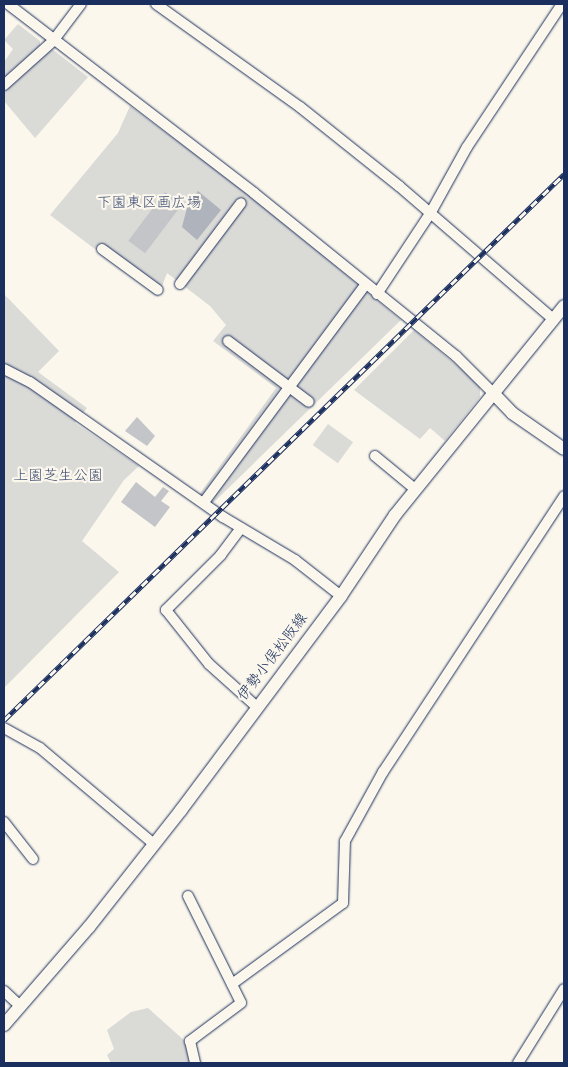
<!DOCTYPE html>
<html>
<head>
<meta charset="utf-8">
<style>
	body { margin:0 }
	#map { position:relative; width:568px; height:1067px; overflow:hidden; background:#fbf7ec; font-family:"Gochi Hand","Klee One",sans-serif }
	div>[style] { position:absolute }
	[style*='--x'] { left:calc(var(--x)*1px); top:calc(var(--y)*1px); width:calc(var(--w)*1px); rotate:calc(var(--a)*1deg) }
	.green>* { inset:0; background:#dadad7; transform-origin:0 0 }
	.water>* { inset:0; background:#afb3bb }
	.building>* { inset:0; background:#c3c5c9; transform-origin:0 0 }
	.roads { filter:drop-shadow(0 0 1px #1b2f5e) drop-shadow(0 0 1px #1b2f5e) }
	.minor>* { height:10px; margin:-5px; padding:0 5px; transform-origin:5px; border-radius:5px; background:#fbf7ec }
	.major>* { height:12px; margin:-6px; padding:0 6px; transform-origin:6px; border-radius:6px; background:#fbf7ec }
	.rail>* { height:4.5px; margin-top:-2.25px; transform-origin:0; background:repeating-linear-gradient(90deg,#fbf7ec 0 8px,#1b2f5e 0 16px); box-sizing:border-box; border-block:1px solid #1b2f5e }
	span { translate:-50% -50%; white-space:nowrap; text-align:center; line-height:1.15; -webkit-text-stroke:4.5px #fbf7ec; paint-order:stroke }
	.park-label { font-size:15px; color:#415176 }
	.street-label { font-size:15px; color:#1b2f5e }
	.frame { position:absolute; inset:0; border:5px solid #1b2f5e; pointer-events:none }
</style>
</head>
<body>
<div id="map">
	<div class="green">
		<div style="clip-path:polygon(18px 24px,40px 41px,40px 46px,4px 78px,4px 62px,13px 49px,4px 40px)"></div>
		<div style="clip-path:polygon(52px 49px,88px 77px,35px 138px,4px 101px,4px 90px)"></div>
		<div style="clip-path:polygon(130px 106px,242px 189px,401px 320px,212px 504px,198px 496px,276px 388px,213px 341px,226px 325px,210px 306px,167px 273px,158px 297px,50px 215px,118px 133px)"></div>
		<div style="clip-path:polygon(4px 294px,59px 351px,38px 372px,87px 408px,75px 423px,139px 466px,124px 480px,82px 541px,119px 572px,4px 688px)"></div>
		<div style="clip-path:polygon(414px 330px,480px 384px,480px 397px,445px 441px,430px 428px,420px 439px,354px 390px)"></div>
		<div style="left:328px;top:424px;width:31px;height:26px;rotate:36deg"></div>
		<div style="clip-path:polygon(148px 1008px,186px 1042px,193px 1063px,111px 1063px,107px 1055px,114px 1049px,107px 1030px,131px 1012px)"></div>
	</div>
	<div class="water">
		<div style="clip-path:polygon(198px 191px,221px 210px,197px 240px,182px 227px,188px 204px)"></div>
	</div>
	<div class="building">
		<div style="left:165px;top:192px;width:21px;height:61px;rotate:37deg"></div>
		<div style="clip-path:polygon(137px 417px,155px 436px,147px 446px,125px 431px)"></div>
		<div style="clip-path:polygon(136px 482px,155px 497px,163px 487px,169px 491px,161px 501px,170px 507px,155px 527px,121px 502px)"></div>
	</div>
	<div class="roads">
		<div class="minor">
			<div style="--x:8;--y:4;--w:310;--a:37.5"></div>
			<div style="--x:254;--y:193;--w:260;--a:38.9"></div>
			<div style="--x:456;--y:356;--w:51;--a:45"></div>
			<div style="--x:156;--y:4;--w:177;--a:35.6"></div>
			<div style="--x:300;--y:107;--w:127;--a:38.6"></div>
			<div style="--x:399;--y:186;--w:203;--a:40.8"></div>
			<div style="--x:4;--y:85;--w:66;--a:-41.9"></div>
			<div style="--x:53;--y:41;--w:46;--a:-52.9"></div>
			<div style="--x:102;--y:249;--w:69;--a:36.2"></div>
			<div style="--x:180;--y:284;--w:101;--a:-53"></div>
			<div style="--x:377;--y:294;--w:98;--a:-56.6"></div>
			<div style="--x:431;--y:212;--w:74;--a:-61"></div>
			<div style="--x:467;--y:147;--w:172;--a:-56.4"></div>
			<div style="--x:228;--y:341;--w:101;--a:37"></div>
			<div style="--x:4;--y:369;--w:29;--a:27"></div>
			<div style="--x:30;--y:382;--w:236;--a:35"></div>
			<div style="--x:223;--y:517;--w:84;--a:30.8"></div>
			<div style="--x:295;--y:560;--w:58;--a:38"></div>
			<div style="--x:375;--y:456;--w:52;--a:39.5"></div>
			<div style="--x:204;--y:502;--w:270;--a:-53.4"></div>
			<div style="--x:241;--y:528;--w:34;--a:127"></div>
			<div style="--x:221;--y:555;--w:78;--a:135"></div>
			<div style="--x:166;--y:610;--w:69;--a:51.5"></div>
			<div style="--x:209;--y:664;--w:64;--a:41.9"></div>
			<div style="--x:4;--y:728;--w:41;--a:29.1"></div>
			<div style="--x:40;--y:748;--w:149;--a:40.1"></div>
			<div style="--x:4;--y:822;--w:47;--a:51.9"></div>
			<div style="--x:188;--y:896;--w:119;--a:63.6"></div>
			<div style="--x:241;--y:1003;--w:64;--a:143.3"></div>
			<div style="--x:190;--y:1041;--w:23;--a:77"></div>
			<div style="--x:232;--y:984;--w:137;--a:-36.1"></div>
			<div style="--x:343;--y:903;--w:62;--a:-88.2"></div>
			<div style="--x:345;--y:841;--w:79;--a:-61.2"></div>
			<div style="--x:383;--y:772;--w:330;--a:-56.7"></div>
			<div style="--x:4;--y:991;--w:23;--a:43"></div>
			<div style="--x:518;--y:1063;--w:87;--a:-58.1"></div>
		</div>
		<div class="major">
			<div style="--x:492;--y:392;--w:29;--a:46"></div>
			<div style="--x:512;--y:413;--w:63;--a:34.7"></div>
			<div style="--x:4;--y:1025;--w:130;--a:-49.1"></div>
			<div style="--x:89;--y:927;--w:149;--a:-51.8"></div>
			<div style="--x:181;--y:810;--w:267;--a:-53.2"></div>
			<div style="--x:341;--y:596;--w:97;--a:-56.3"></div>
			<div style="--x:395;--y:515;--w:269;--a:-51"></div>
		</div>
	</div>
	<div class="rail">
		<div style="--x:4;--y:720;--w:782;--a:-44.27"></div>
	</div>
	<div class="park-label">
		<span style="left:149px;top:205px">下園東区画広場</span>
		<span style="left:58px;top:478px">上園芝生公園</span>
	</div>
	<div class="street-label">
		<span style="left:274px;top:658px;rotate:-53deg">伊勢小俣松阪線</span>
	</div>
	<div class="frame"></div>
</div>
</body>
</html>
